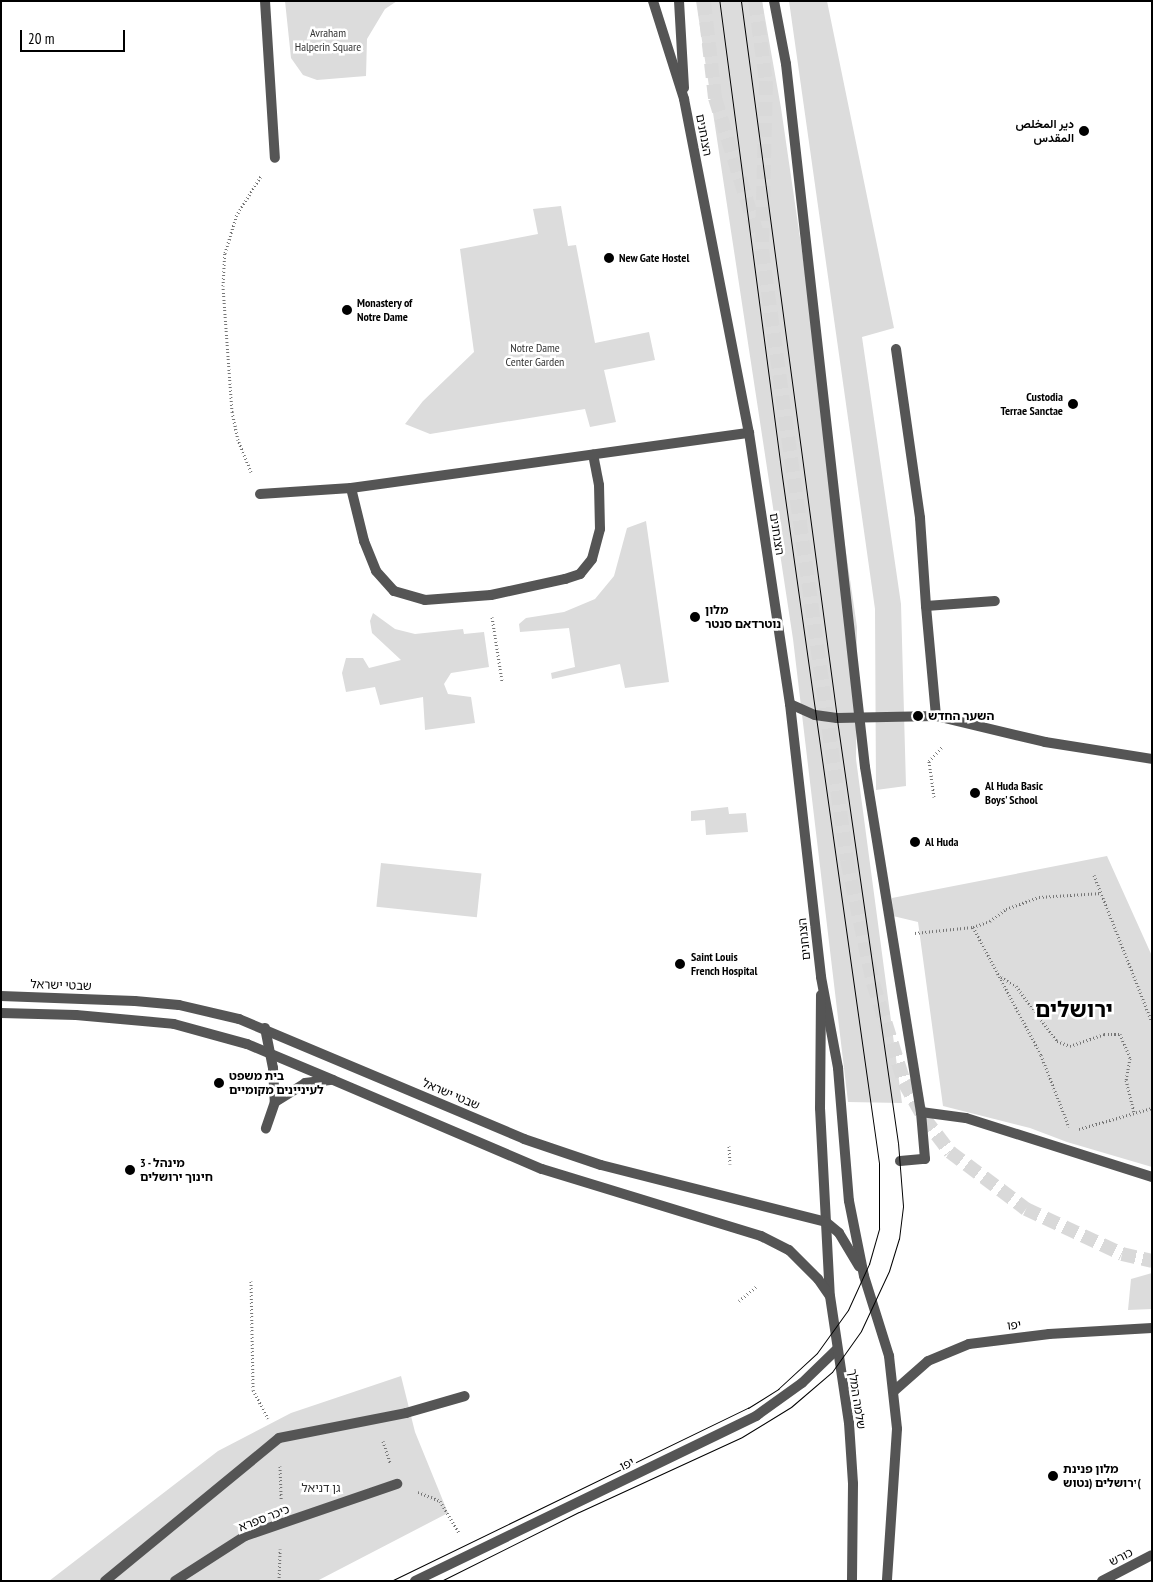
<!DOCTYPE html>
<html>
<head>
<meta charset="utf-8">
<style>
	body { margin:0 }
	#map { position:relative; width:1153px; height:1582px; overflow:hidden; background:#fff; font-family:"PT Sans Narrow",Vazirmatn,"Noto Sans Hebrew",sans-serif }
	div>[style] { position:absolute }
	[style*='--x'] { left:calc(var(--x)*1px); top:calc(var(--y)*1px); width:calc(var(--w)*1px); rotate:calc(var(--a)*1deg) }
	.green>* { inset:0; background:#dcdcdc; transform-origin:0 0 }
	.trunk-tunnel>* { height:14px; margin-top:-7px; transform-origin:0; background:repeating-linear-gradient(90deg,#d9d9d9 0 14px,transparent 0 21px) }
	.path>* { height:3px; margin-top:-1.5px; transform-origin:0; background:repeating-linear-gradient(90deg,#777 0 1px,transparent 0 3.5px) }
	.service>* { height:10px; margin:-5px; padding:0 5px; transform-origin:5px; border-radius:5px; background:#555 }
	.pedestrian>* { height:10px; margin:-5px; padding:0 5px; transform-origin:5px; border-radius:5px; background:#555 }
	.minor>* { height:10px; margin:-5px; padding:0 5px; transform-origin:5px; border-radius:5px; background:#555 }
	.tertiary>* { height:10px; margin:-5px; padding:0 5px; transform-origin:5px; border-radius:5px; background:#555 }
	.tram>* { height:1px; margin:-0.5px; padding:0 0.5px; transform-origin:0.5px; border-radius:0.5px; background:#000 }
	.dots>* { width:14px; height:14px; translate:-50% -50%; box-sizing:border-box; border:2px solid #fff; border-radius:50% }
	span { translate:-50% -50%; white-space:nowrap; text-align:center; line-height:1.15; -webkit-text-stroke:5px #fff; paint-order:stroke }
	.park-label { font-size:12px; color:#333 }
	.poi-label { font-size:12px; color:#000; font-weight:700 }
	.right { translate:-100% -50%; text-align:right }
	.left { translate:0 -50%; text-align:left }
	.street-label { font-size:12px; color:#000 }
	.town-label { font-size:22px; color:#000; font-weight:700 }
	.frame { position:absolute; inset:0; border:2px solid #000; pointer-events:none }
	.scale { position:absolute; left:20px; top:30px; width:105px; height:22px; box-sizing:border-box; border:2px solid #000; border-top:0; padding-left:6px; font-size:15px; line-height:18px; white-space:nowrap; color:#000; -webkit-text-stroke:4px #fff; paint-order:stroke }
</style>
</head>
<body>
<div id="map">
	<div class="green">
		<div style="clip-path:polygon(285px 1px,397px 1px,385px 9px,367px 39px,366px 76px,317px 80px,303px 75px,291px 58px)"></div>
		<div style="clip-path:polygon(696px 1px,762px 1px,781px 108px,857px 627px,856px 759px,902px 1103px,848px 1102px,793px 639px)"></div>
		<div style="clip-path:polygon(789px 1px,827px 1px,894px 328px,862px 337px,901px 604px,906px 786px,876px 790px,875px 609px)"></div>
		<div style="clip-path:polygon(561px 206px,568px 246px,576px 245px,595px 343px,649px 332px,655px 360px,604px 370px,616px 422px,590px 427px,585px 409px,430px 434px,405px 424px,423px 401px,474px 352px,460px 249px,538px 234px,533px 209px)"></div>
		<div style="clip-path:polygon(646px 521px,669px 682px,625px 688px,620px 664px,552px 679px,551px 673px,575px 667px,569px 628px,520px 632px,519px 624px,526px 618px,564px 612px,595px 599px,614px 576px,627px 528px)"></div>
		<div style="clip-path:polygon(373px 613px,395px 629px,415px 634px,463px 629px,464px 634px,484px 632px,489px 667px,451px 673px,444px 684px,448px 694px,471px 697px,475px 723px,425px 730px,423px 697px,380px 705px,375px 687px,346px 692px,342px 673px,346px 658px,363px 658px,369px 668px,401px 660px,372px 633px,370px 621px)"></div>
		<div style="clip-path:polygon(728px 807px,729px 814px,746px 813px,748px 832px,706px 835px,705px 820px,691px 821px,691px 811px)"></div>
		<div style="clip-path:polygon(1107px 856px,1152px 956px,1152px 1167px,1067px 1142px,1030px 1128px,943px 1106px,918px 922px,893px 916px,892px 898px)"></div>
		<div style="left:381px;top:863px;width:101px;height:44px;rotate:6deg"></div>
		<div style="clip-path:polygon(1152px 1273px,1152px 1309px,1128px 1310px,1131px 1279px)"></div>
		<div style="clip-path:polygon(401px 1376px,415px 1432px,448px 1513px,317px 1581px,49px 1581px,218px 1451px,291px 1413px)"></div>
	</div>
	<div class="trunk-tunnel">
		<div style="--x:704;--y:1;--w:98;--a:83.5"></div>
		<div style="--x:715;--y:98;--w:145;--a:72.8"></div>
		<div style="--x:755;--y:1;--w:81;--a:82.2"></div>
		<div style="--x:766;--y:81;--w:169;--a:91.4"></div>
		<div style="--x:762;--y:250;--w:616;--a:82.07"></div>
		<div style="--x:847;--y:860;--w:126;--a:78.1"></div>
		<div style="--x:873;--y:983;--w:104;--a:72.6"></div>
		<div style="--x:904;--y:1082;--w:41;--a:60.9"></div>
		<div style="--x:924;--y:1118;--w:43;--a:52.6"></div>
		<div style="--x:950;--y:1152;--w:95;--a:36.9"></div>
		<div style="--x:1026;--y:1209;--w:106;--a:25.1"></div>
		<div style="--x:1122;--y:1254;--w:31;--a:13"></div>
	</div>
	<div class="path">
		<div style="--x:251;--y:472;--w:35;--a:-112"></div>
		<div style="--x:238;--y:440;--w:29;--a:-102"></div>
		<div style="--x:232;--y:412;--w:126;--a:-94.1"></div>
		<div style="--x:223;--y:286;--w:33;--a:-87"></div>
		<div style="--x:225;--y:253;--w:39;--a:-73"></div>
		<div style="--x:236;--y:216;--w:47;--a:-58"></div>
		<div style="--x:492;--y:617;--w:65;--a:81.1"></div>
		<div style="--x:934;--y:797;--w:36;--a:-98"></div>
		<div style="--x:929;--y:761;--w:19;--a:-47"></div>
		<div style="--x:1094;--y:875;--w:158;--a:68.5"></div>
		<div style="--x:973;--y:927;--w:145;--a:62"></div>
		<div style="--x:1041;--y:1055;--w:77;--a:68.7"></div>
		<div style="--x:915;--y:933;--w:58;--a:-5.9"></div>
		<div style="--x:973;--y:927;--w:18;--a:-19"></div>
		<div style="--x:990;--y:921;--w:20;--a:-37"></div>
		<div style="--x:1006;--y:909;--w:35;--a:-20"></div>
		<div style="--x:1039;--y:897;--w:63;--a:-3.6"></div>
		<div style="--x:1001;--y:977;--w:17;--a:31"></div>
		<div style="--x:1016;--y:986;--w:69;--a:53.3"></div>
		<div style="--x:1057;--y:1041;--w:14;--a:21"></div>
		<div style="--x:1070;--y:1046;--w:36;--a:-19"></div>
		<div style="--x:1104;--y:1034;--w:16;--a:0"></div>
		<div style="--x:1120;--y:1034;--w:26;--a:67"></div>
		<div style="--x:1130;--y:1058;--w:22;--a:100"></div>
		<div style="--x:1126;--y:1080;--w:34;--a:76"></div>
		<div style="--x:1079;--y:1129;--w:76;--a:-16"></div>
		<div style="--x:729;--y:1146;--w:18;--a:87"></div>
		<div style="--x:251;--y:1281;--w:109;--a:88.9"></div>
		<div style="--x:253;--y:1390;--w:32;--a:62"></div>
		<div style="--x:739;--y:1301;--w:23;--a:-40"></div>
		<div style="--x:383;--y:1441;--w:23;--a:72"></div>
		<div style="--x:280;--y:1466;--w:34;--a:88"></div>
		<div style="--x:418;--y:1492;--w:24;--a:22"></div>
		<div style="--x:440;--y:1501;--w:37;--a:59"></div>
		<div style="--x:279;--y:1581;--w:32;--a:-88"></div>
	</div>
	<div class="service">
		<div style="--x:351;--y:488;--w:55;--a:76.2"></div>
		<div style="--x:364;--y:541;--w:32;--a:68"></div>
		<div style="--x:376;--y:571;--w:27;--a:48"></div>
		<div style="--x:394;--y:591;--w:32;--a:16"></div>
		<div style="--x:425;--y:600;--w:66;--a:-4.3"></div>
		<div style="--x:491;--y:595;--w:76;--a:-12.2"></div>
		<div style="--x:565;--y:579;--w:16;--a:-18"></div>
		<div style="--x:580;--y:574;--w:19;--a:-51"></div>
		<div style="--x:592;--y:559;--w:31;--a:-75"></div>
		<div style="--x:600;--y:529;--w:44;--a:-91.3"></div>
		<div style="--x:599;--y:485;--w:31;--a:-101"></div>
		<div style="--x:260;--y:494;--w:91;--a:-3.8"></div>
		<div style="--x:351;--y:488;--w:402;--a:-7.9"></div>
		<div style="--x:936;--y:716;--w:110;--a:-95.2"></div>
		<div style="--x:926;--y:606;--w:69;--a:-4.1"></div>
		<div style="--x:1;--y:1013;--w:75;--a:1.5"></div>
		<div style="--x:76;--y:1015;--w:98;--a:5.2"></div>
		<div style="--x:174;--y:1024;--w:76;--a:15.3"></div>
		<div style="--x:247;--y:1044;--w:93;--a:22.7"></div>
		<div style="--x:265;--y:1028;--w:41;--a:78.7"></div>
		<div style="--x:273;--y:1068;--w:34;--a:87"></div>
		<div style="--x:275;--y:1102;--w:28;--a:109"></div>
		<div style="--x:275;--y:1102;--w:36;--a:-32"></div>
		<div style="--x:305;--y:1083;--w:25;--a:-7"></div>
	</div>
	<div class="pedestrian">
		<div style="--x:774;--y:1;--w:64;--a:79.2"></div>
		<div style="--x:786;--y:64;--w:707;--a:83.59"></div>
		<div style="--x:865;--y:767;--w:350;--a:80.8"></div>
		<div style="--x:896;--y:349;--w:171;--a:81.9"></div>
		<div style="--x:920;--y:518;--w:88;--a:86.1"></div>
		<div style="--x:936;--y:716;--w:112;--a:13.4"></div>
		<div style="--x:1045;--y:742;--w:108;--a:9"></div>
		<div style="--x:900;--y:1161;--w:25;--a:-5"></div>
		<div style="--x:925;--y:1159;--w:47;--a:-94.9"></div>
		<div style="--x:921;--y:1112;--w:45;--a:7.6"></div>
		<div style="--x:966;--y:1118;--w:195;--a:17.6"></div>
		<div style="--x:105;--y:1581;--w:225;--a:-39.4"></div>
		<div style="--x:279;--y:1438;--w:129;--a:-11.1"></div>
		<div style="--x:406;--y:1413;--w:61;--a:-16.1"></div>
		<div style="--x:175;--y:1581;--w:83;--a:-32.7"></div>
		<div style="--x:245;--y:1536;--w:161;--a:-18.9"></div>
		<div style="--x:415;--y:1581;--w:379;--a:-25.8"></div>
		<div style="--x:756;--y:1416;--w:57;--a:-35.7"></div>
		<div style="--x:802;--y:1383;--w:47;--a:-44.1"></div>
		<div style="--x:1102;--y:1581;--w:56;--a:-27.5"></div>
	</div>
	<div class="minor">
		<div style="--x:265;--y:1;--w:157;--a:86.4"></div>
		<div style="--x:790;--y:704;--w:27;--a:24"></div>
		<div style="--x:815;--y:715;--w:22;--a:8"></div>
		<div style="--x:837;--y:718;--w:99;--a:-1.2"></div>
	</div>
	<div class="tertiary">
		<div style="--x:653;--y:1;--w:103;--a:72.4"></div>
		<div style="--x:684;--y:99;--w:340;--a:79"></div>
		<div style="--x:749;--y:433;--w:274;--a:81.4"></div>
		<div style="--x:790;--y:704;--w:275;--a:83.5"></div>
		<div style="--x:821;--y:977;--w:93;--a:79.4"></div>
		<div style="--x:838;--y:1068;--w:133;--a:85.3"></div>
		<div style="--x:849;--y:1201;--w:76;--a:78.7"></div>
		<div style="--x:864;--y:1276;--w:84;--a:72.6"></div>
		<div style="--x:889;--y:1356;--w:73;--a:83.7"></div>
		<div style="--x:897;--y:1429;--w:152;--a:93.8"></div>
		<div style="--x:679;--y:1;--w:87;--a:86.7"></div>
		<div style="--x:821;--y:995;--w:113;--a:90.5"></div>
		<div style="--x:820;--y:1108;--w:188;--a:87"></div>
		<div style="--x:830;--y:1296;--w:128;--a:81.5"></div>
		<div style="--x:849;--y:1423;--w:61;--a:86.2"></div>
		<div style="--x:853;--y:1484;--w:97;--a:90.6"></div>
		<div style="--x:1;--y:996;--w:134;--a:2.1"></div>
		<div style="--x:135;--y:1001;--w:44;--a:5.2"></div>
		<div style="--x:179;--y:1005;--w:62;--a:13.1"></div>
		<div style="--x:239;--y:1019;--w:309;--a:22.8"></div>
		<div style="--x:524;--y:1139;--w:81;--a:18.7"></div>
		<div style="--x:601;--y:1165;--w:232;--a:14.2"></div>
		<div style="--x:826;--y:1222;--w:17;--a:40"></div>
		<div style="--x:839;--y:1233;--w:39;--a:59"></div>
		<div style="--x:333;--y:1080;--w:227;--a:23.1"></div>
		<div style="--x:542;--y:1169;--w:229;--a:17"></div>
		<div style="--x:761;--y:1236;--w:31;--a:27"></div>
		<div style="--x:789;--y:1250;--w:41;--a:45"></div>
		<div style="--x:818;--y:1279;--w:19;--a:55"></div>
		<div style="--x:894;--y:1391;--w:45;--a:-41.4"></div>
		<div style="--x:928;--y:1361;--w:44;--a:-22.5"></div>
		<div style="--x:969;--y:1344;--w:81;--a:-7.1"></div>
		<div style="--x:1049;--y:1334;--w:103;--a:-3.3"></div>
	</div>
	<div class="tram">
		<div style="--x:391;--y:1581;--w:397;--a:-25.9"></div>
		<div style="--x:748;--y:1408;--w:36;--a:-32"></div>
		<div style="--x:778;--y:1389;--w:53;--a:-42.7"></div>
		<div style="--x:817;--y:1353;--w:53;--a:-54.2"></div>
		<div style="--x:848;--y:1310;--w:51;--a:-65.5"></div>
		<div style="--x:869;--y:1264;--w:37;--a:-74"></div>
		<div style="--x:879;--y:1228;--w:65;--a:-90"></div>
		<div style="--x:879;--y:1163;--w:701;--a:-98.04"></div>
		<div style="--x:781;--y:469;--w:472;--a:-97.5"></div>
		<div style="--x:441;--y:1581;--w:154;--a:-26.6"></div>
		<div style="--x:579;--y:1512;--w:179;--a:-24.7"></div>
		<div style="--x:742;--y:1437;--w:57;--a:-31.5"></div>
		<div style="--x:791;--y:1407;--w:54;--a:-40.5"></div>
		<div style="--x:832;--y:1372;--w:50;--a:-54.7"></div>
		<div style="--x:861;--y:1331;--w:66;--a:-65"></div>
		<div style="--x:889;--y:1271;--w:34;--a:-73"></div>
		<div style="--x:899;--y:1239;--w:33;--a:-83"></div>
		<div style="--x:903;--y:1206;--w:63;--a:-94.5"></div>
		<div style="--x:898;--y:1143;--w:429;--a:-98.2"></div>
		<div style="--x:837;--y:718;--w:723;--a:-97.63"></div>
	</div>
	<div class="dots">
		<div style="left:1084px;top:131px;background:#000"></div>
		<div style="left:609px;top:258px;background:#000"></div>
		<div style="left:347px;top:310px;background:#000"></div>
		<div style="left:1073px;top:404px;background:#000"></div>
		<div style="left:695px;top:617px;background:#000"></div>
		<div style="left:918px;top:716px;background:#000"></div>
		<div style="left:975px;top:793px;background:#000"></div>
		<div style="left:915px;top:842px;background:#000"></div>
		<div style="left:680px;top:964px;background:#000"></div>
		<div style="left:219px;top:1083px;background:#000"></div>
		<div style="left:130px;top:1170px;background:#000"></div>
		<div style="left:1053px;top:1476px;background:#000"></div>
	</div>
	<div class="park-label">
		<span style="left:328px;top:40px">Avraham<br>Halperin Square</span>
		<span style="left:535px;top:355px">Notre Dame<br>Center Garden</span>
		<span style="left:321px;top:1488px">גן דניאל</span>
	</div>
	<div class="poi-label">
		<span class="right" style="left:1074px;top:131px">دير المخلص<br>المقدس</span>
		<span class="left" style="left:619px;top:258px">New Gate Hostel</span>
		<span class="left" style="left:357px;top:310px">Monastery of<br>Notre Dame</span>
		<span class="right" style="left:1063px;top:404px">Custodia<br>Terrae Sanctae</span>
		<span class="left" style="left:705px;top:617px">מלון<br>נוטרדאם סנטר</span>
		<span class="left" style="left:928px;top:716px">השער החדש</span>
		<span class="left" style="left:985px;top:793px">Al Huda Basic<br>Boys' School</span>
		<span class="left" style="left:925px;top:842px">Al Huda</span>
		<span class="left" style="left:691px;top:964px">Saint Louis<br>French Hospital</span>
		<span class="left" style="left:229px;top:1083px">בית משפט<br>לעיניינים מקומיים</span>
		<span class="left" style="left:140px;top:1170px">3 - מינהל<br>חינוך ירושלים</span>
		<span class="left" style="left:1063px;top:1476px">מלון פנינת<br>ירושלים (נטוש(</span>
	</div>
	<div class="street-label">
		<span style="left:704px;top:135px;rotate:79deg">הצנחנים</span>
		<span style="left:777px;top:534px;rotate:81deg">הצנחנים</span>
		<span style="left:804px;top:939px;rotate:-96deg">הצנחנים</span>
		<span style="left:61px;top:985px;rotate:2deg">שבטי ישראל</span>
		<span style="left:451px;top:1094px;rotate:23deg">שבטי ישראל</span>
		<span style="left:1014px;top:1325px;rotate:-6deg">יפו</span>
		<span style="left:857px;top:1399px;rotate:81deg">שלמה המלך</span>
		<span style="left:627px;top:1464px;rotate:-25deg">יפו</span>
		<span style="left:264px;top:1518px;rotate:-21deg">כיכר ספרא</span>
		<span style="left:1121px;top:1557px;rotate:-27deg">כורש</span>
	</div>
	<div class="town-label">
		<span style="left:1074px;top:1010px">ירושלים</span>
	</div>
	<div class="frame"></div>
	<div class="scale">20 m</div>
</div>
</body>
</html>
